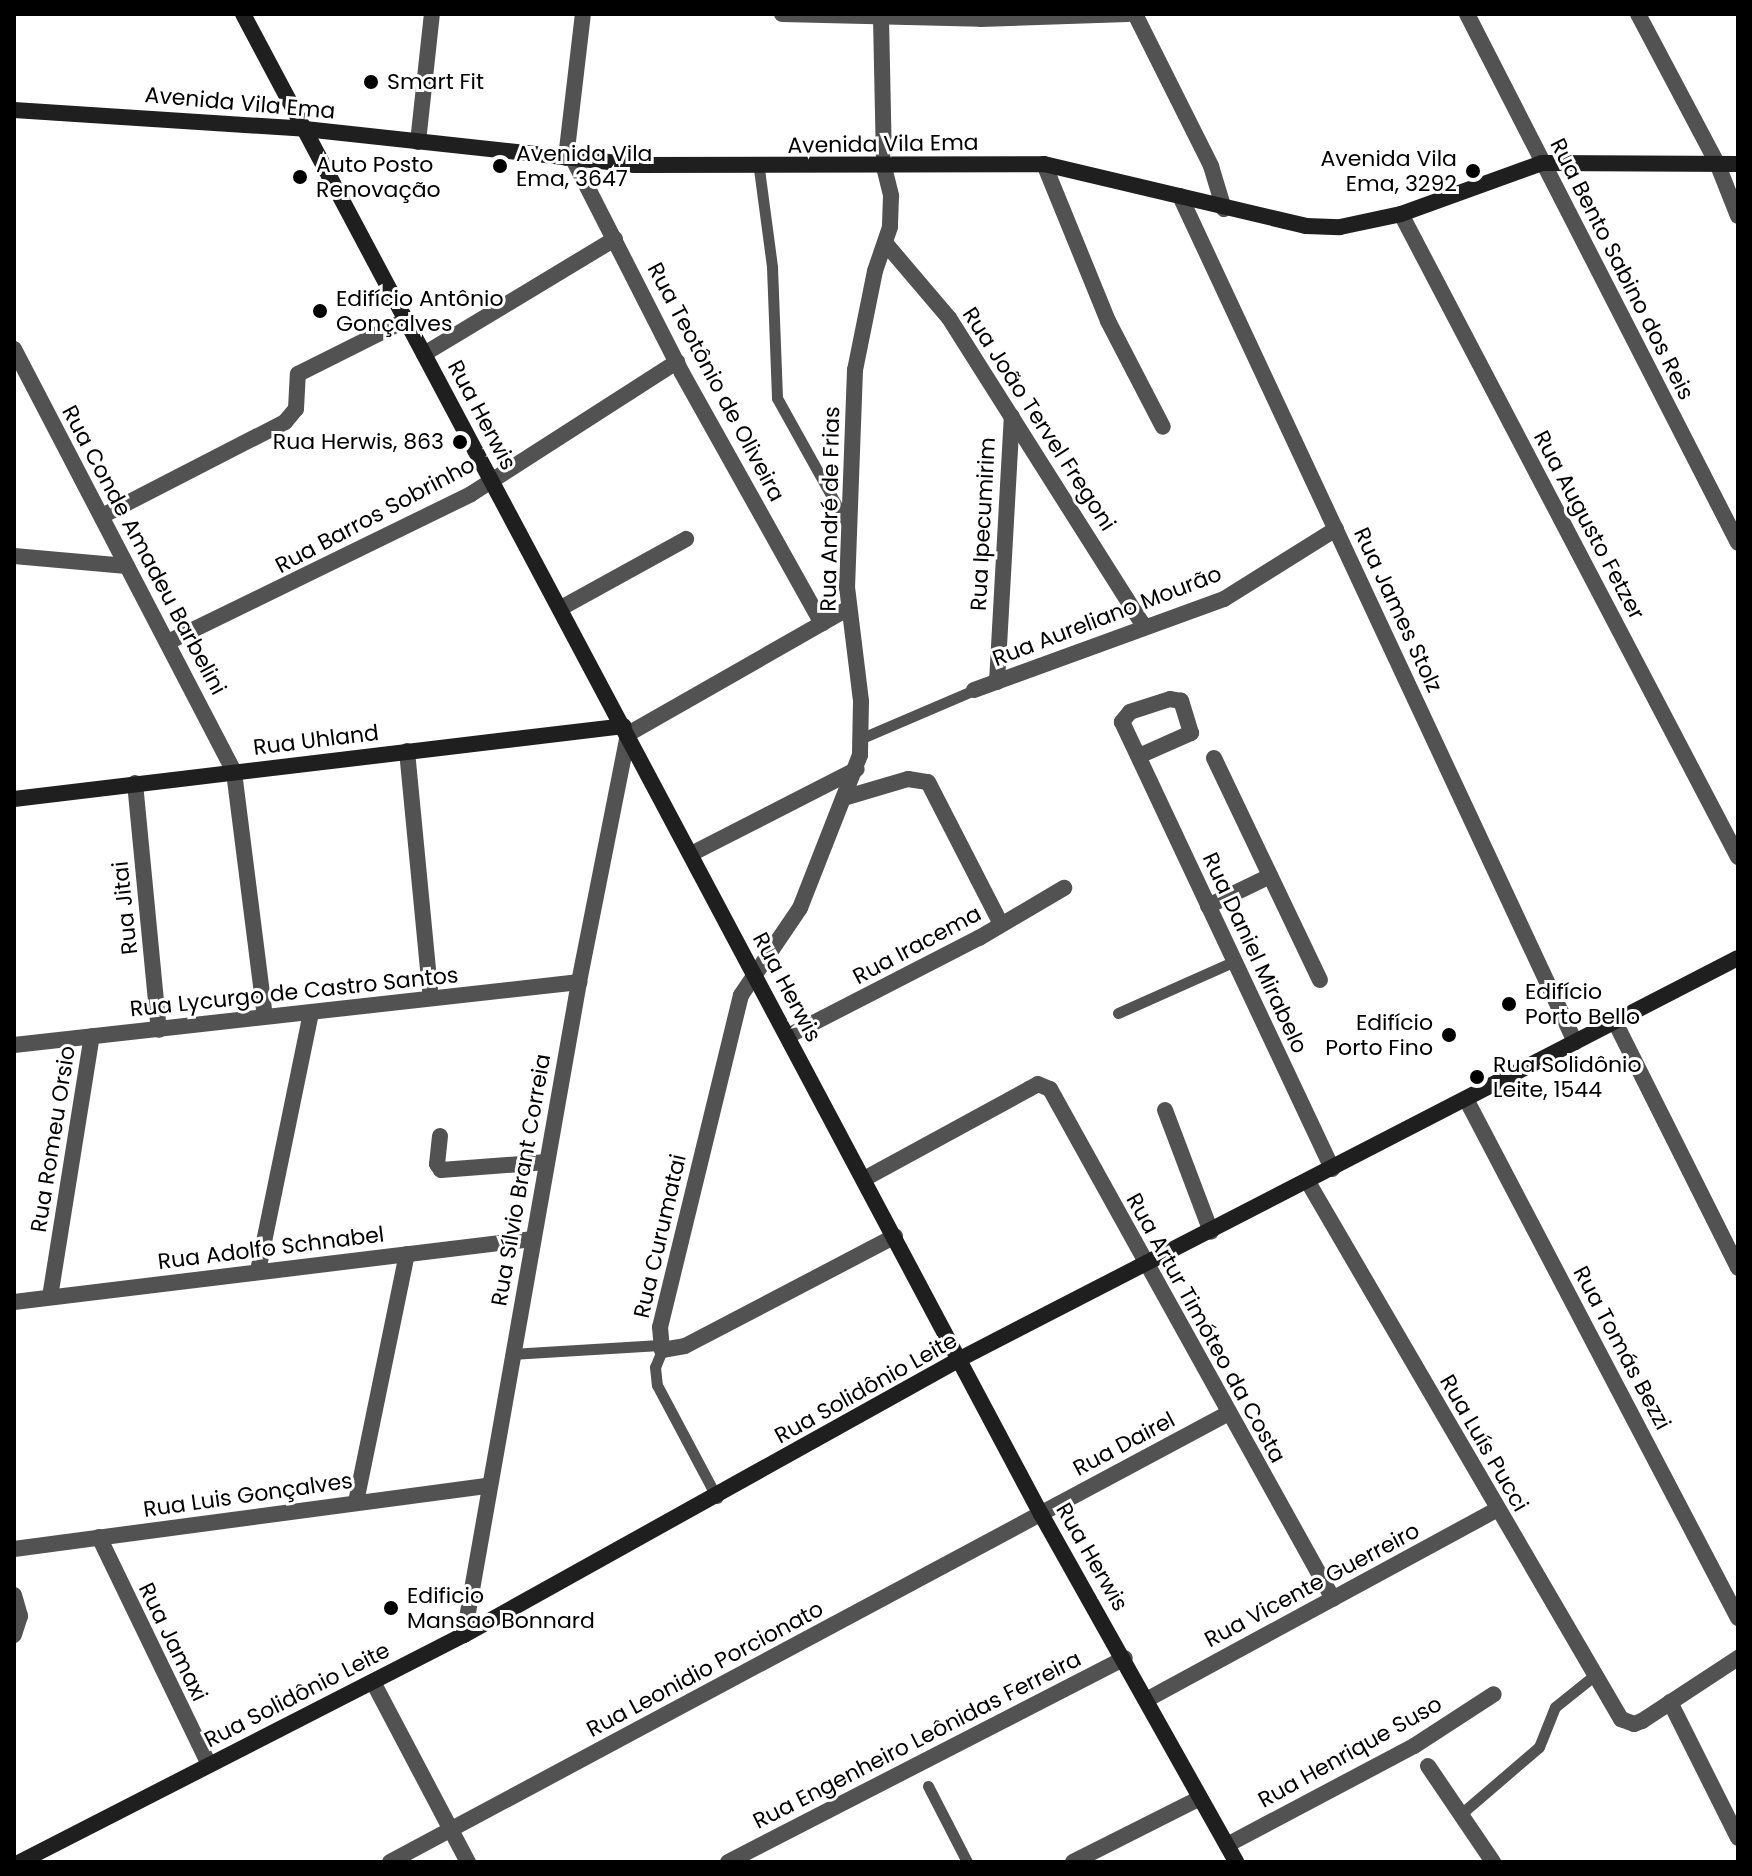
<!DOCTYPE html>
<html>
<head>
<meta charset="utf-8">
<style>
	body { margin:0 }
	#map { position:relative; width:1752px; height:1876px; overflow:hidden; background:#fff; font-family:Poppins,sans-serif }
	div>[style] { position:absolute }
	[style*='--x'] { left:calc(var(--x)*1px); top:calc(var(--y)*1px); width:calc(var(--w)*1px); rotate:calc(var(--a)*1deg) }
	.lane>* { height:11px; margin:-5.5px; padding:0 5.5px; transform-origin:5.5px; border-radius:5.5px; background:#525252 }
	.street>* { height:16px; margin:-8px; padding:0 8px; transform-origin:8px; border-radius:8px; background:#525252 }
	.secondary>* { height:16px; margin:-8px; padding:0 8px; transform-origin:8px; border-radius:8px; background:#1f1f1f }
	.dots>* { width:22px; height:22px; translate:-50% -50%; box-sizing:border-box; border:4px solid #fff; border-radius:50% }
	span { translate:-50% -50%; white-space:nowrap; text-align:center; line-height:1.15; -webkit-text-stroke:6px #fff; paint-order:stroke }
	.poi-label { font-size:22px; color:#000 }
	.left { translate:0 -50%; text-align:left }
	.right { translate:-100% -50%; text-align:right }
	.street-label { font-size:22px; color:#000 }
	.frame { position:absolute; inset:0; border:16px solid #000; pointer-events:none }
</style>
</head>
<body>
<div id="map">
	<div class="lane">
		<div style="--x:759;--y:169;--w:99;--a:82.4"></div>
		<div style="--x:772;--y:267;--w:131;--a:87.8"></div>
		<div style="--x:777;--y:398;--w:144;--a:60.9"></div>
		<div style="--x:862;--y:738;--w:122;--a:-23.2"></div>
		<div style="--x:1118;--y:1013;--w:128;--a:-24"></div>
		<div style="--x:662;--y:1350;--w:18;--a:112"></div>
		<div style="--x:655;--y:1367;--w:18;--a:84"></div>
		<div style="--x:657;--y:1385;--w:128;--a:62"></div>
		<div style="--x:511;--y:1354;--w:149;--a:-3.5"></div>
		<div style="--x:928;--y:1786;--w:85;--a:62.8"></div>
		<div style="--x:1462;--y:1813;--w:101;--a:-40.6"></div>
		<div style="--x:1539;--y:1747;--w:43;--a:-68.2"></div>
		<div style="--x:1555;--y:1707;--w:51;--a:-38.7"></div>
	</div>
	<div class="street">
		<div style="--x:782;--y:14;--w:198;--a:1.4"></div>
		<div style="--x:980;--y:19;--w:148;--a:-1.9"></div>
		<div style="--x:1135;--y:14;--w:170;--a:63.4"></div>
		<div style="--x:1211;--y:166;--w:45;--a:73.2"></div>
		<div style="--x:1467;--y:14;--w:594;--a:62.87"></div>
		<div style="--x:1638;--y:14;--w:169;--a:62.1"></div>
		<div style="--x:1717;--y:163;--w:57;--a:68.4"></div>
		<div style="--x:881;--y:18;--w:149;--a:88.8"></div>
		<div style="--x:884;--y:167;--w:30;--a:76"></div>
		<div style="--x:891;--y:196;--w:31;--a:92"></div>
		<div style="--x:890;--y:227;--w:46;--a:108.8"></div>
		<div style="--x:875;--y:271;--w:101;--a:101.4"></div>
		<div style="--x:855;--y:370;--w:217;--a:92.1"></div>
		<div style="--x:847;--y:587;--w:115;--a:83"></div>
		<div style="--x:861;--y:701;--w:54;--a:91.1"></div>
		<div style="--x:860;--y:755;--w:164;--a:111.4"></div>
		<div style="--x:800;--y:908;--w:105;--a:124.1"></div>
		<div style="--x:741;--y:995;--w:342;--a:103.7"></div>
		<div style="--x:660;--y:1327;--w:23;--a:85"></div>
		<div style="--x:662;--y:1350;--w:23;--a:-10"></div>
		<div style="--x:685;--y:1346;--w:237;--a:-27.6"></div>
		<div style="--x:418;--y:142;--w:129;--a:-83.8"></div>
		<div style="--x:566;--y:158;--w:145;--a:-83.3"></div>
		<div style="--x:573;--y:159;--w:240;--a:63"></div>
		<div style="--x:682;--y:373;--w:287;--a:60.8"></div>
		<div style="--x:1044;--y:164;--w:170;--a:67.8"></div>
		<div style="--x:1108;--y:321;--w:119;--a:62.6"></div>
		<div style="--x:1180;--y:196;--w:934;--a:64.97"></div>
		<div style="--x:1401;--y:214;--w:726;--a:62.34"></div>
		<div style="--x:886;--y:244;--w:97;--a:49.6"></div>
		<div style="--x:949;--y:318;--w:363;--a:57.7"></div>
		<div style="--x:14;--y:349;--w:477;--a:62.5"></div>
		<div style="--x:234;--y:772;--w:246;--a:82.8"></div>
		<div style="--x:424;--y:354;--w:223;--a:-31.1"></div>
		<div style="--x:102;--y:516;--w:206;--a:-27.2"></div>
		<div style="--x:285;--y:422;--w:17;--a:-50"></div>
		<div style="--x:296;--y:409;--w:35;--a:-87"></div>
		<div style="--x:298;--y:374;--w:121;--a:-26.6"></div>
		<div style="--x:14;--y:556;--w:113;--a:5.1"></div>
		<div style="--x:561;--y:608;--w:143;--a:-28.9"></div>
		<div style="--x:168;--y:642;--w:337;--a:-26"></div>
		<div style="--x:471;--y:494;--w:245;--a:-32.7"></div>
		<div style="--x:997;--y:682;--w:266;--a:-86.8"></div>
		<div style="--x:974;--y:690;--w:266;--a:-20"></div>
		<div style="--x:1224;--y:599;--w:132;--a:-32"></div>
		<div style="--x:407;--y:751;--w:248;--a:84.5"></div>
		<div style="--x:1139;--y:756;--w:57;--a:-23.9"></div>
		<div style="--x:1191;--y:733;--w:34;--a:-107"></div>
		<div style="--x:1181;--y:701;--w:11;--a:-170"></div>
		<div style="--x:1170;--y:699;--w:42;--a:162"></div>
		<div style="--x:1130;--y:712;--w:13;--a:129"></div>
		<div style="--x:1122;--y:722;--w:494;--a:64.8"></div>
		<div style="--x:1214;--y:758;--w:246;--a:64.5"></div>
		<div style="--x:135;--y:783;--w:248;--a:84.5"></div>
		<div style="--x:847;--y:797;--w:64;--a:-16.4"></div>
		<div style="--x:908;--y:779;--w:20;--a:9"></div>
		<div style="--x:928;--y:782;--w:160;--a:62.8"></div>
		<div style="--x:691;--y:854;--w:186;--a:-27.1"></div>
		<div style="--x:1208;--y:906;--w:69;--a:-25.8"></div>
		<div style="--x:1615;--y:1022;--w:275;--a:63.4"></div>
		<div style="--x:788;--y:1036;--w:215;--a:-27.2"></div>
		<div style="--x:979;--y:938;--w:99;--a:-30.5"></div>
		<div style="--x:14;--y:1045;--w:569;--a:-6.36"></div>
		<div style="--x:1466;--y:1099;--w:586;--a:62.34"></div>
		<div style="--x:1165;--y:1110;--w:130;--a:69.3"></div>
		<div style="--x:440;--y:1136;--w:28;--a:96"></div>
		<div style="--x:437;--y:1164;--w:7;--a:56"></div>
		<div style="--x:441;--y:1170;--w:106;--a:-4.3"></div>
		<div style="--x:864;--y:1179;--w:188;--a:-28.6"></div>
		<div style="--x:1029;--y:1089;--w:10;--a:-29"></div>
		<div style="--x:1038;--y:1084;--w:13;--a:23"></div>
		<div style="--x:1050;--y:1089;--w:583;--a:60.97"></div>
		<div style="--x:1308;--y:1182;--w:622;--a:59.76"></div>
		<div style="--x:1621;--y:1719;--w:14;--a:21"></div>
		<div style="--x:1634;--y:1724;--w:9;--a:-21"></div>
		<div style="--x:1642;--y:1721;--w:115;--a:-33.3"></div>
		<div style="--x:258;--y:1271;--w:264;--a:-78.4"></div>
		<div style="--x:50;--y:1297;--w:264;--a:-80.9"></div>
		<div style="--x:14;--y:1302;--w:522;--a:-6.93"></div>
		<div style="--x:356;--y:1502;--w:253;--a:-78.4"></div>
		<div style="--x:99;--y:1537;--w:253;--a:64.2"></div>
		<div style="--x:14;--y:1549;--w:478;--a:-7.6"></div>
		<div style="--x:14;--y:1595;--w:22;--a:74"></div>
		<div style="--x:20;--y:1616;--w:20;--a:108"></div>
		<div style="--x:464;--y:1635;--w:663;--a:-80.01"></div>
		<div style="--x:579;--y:982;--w:253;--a:-78.8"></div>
		<div style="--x:628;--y:734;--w:252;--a:-29.7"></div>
		<div style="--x:373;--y:1682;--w:204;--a:62.2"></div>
		<div style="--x:1148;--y:1699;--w:396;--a:-28.5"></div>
		<div style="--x:1670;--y:1702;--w:152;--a:63.4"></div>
		<div style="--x:1428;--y:1766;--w:116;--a:55.9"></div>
		<div style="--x:1227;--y:1845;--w:212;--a:-27.9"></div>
		<div style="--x:1414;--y:1746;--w:95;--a:-33"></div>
		<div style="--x:390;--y:1862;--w:949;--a:-28.16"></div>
		<div style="--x:728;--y:1862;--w:446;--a:-27.2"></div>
		<div style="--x:1073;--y:1862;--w:142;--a:-26.7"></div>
	</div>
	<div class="secondary">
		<div style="--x:243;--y:14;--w:1699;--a:61.99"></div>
		<div style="--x:1041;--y:1514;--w:399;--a:60.7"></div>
		<div style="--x:14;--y:110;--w:292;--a:3.7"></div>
		<div style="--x:305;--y:129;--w:331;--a:6.2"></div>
		<div style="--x:634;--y:165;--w:410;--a:-0.1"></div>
		<div style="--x:1044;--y:164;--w:269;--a:13.3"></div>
		<div style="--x:1306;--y:226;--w:34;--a:2"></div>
		<div style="--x:1340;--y:227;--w:62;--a:-12"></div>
		<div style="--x:1401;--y:214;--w:150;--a:-19.9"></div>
		<div style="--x:1542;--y:163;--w:196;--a:0.3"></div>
		<div style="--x:14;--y:799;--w:614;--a:-6.82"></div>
		<div style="--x:20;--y:1862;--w:499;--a:-27.1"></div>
		<div style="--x:464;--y:1635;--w:565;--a:-29.1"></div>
		<div style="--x:958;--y:1360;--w:877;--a:-27.27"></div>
	</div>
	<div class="dots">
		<div style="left:371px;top:82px;background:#000"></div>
		<div style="left:500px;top:166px;background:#000"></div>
		<div style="left:1473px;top:171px;background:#000"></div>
		<div style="left:300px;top:177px;background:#000"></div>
		<div style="left:320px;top:311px;background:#000"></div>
		<div style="left:460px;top:442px;background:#000"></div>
		<div style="left:1509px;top:1004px;background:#000"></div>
		<div style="left:1449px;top:1035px;background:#000"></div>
		<div style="left:1477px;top:1077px;background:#000"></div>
		<div style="left:391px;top:1608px;background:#000"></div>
	</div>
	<div class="poi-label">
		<span class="left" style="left:387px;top:82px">Smart Fit</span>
		<span class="left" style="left:516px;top:166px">Avenida Vila<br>Ema, 3647</span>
		<span class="right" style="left:1457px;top:171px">Avenida Vila<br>Ema, 3292</span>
		<span class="left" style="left:316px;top:177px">Auto Posto<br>Renovação</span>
		<span class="left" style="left:336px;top:311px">Edifício Antônio<br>Gonçalves</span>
		<span class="right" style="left:444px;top:442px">Rua Herwis, 863</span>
		<span class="left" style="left:1525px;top:1004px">Edifício<br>Porto Bello</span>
		<span class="right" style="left:1433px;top:1035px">Edifício<br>Porto Fino</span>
		<span class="left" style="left:1493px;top:1077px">Rua Solidônio<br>Leite, 1544</span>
		<span class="left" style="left:407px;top:1608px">Edificio<br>Mansao Bonnard</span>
	</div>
	<div class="street-label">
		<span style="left:240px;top:103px;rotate:5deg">Avenida Vila Ema</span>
		<span style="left:883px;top:144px;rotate:-1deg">Avenida Vila Ema</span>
		<span style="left:1622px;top:269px;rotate:63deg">Rua Bento Sabino dos Reis</span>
		<span style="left:716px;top:382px;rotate:62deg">Rua Teotônio de Oliveira</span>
		<span style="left:482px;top:415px;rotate:62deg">Rua Herwis</span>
		<span style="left:1039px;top:419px;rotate:57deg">Rua João Tervel Fregoni</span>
		<span style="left:830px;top:509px;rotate:-89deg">Rua André de Frias</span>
		<span style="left:375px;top:515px;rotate:-28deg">Rua Barros Sobrinho</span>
		<span style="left:983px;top:524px;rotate:-87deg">Rua Ipecumirim</span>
		<span style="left:1589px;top:525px;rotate:62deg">Rua Augusto Fetzer</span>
		<span style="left:144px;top:550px;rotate:62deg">Rua Conde Amadeu Barbelini</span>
		<span style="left:1398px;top:610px;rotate:65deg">Rua James Stolz</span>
		<span style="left:1107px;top:616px;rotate:-21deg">Rua Aureliano Mourão</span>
		<span style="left:316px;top:740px;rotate:-7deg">Rua Uhland</span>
		<span style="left:125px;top:908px;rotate:-96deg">Rua Jitai</span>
		<span style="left:917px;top:945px;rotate:-28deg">Rua Iracema</span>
		<span style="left:1255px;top:953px;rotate:65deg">Rua Daniel Mirabelo</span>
		<span style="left:787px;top:987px;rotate:62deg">Rua Herwis</span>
		<span style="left:294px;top:992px;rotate:-6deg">Rua Lycurgo de Castro Santos</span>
		<span style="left:53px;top:1139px;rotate:-81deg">Rua Romeu Orsio</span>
		<span style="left:521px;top:1180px;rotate:-80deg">Rua Sílvio Brant Correia</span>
		<span style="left:660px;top:1236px;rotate:-77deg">Rua Curumatai</span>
		<span style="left:271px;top:1248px;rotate:-7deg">Rua Adolfo Schnabel</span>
		<span style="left:1206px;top:1328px;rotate:61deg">Rua Artur Timóteo da Costa</span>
		<span style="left:1622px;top:1348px;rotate:62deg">Rua Tomás Bezzi</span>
		<span style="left:866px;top:1388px;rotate:-29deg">Rua Solidônio Leite</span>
		<span style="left:1484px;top:1443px;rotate:60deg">Rua Luís Pucci</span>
		<span style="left:1124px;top:1444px;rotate:-28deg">Rua Dairel</span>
		<span style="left:248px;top:1495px;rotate:-8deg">Rua Luis Gonçalves</span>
		<span style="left:1092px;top:1557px;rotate:60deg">Rua Herwis</span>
		<span style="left:1312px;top:1585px;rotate:-28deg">Rua Vicente Guerreiro</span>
		<span style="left:173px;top:1642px;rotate:64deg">Rua Jamaxi</span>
		<span style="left:705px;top:1669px;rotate:-28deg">Rua Leonidio Porcionato</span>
		<span style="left:297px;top:1695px;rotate:-27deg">Rua Solidônio Leite</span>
		<span style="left:917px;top:1740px;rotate:-27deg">Rua Engenheiro Leônidas Ferreira</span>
		<span style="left:1350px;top:1752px;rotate:-29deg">Rua Henrique Suso</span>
	</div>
	<div class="frame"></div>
</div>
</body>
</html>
